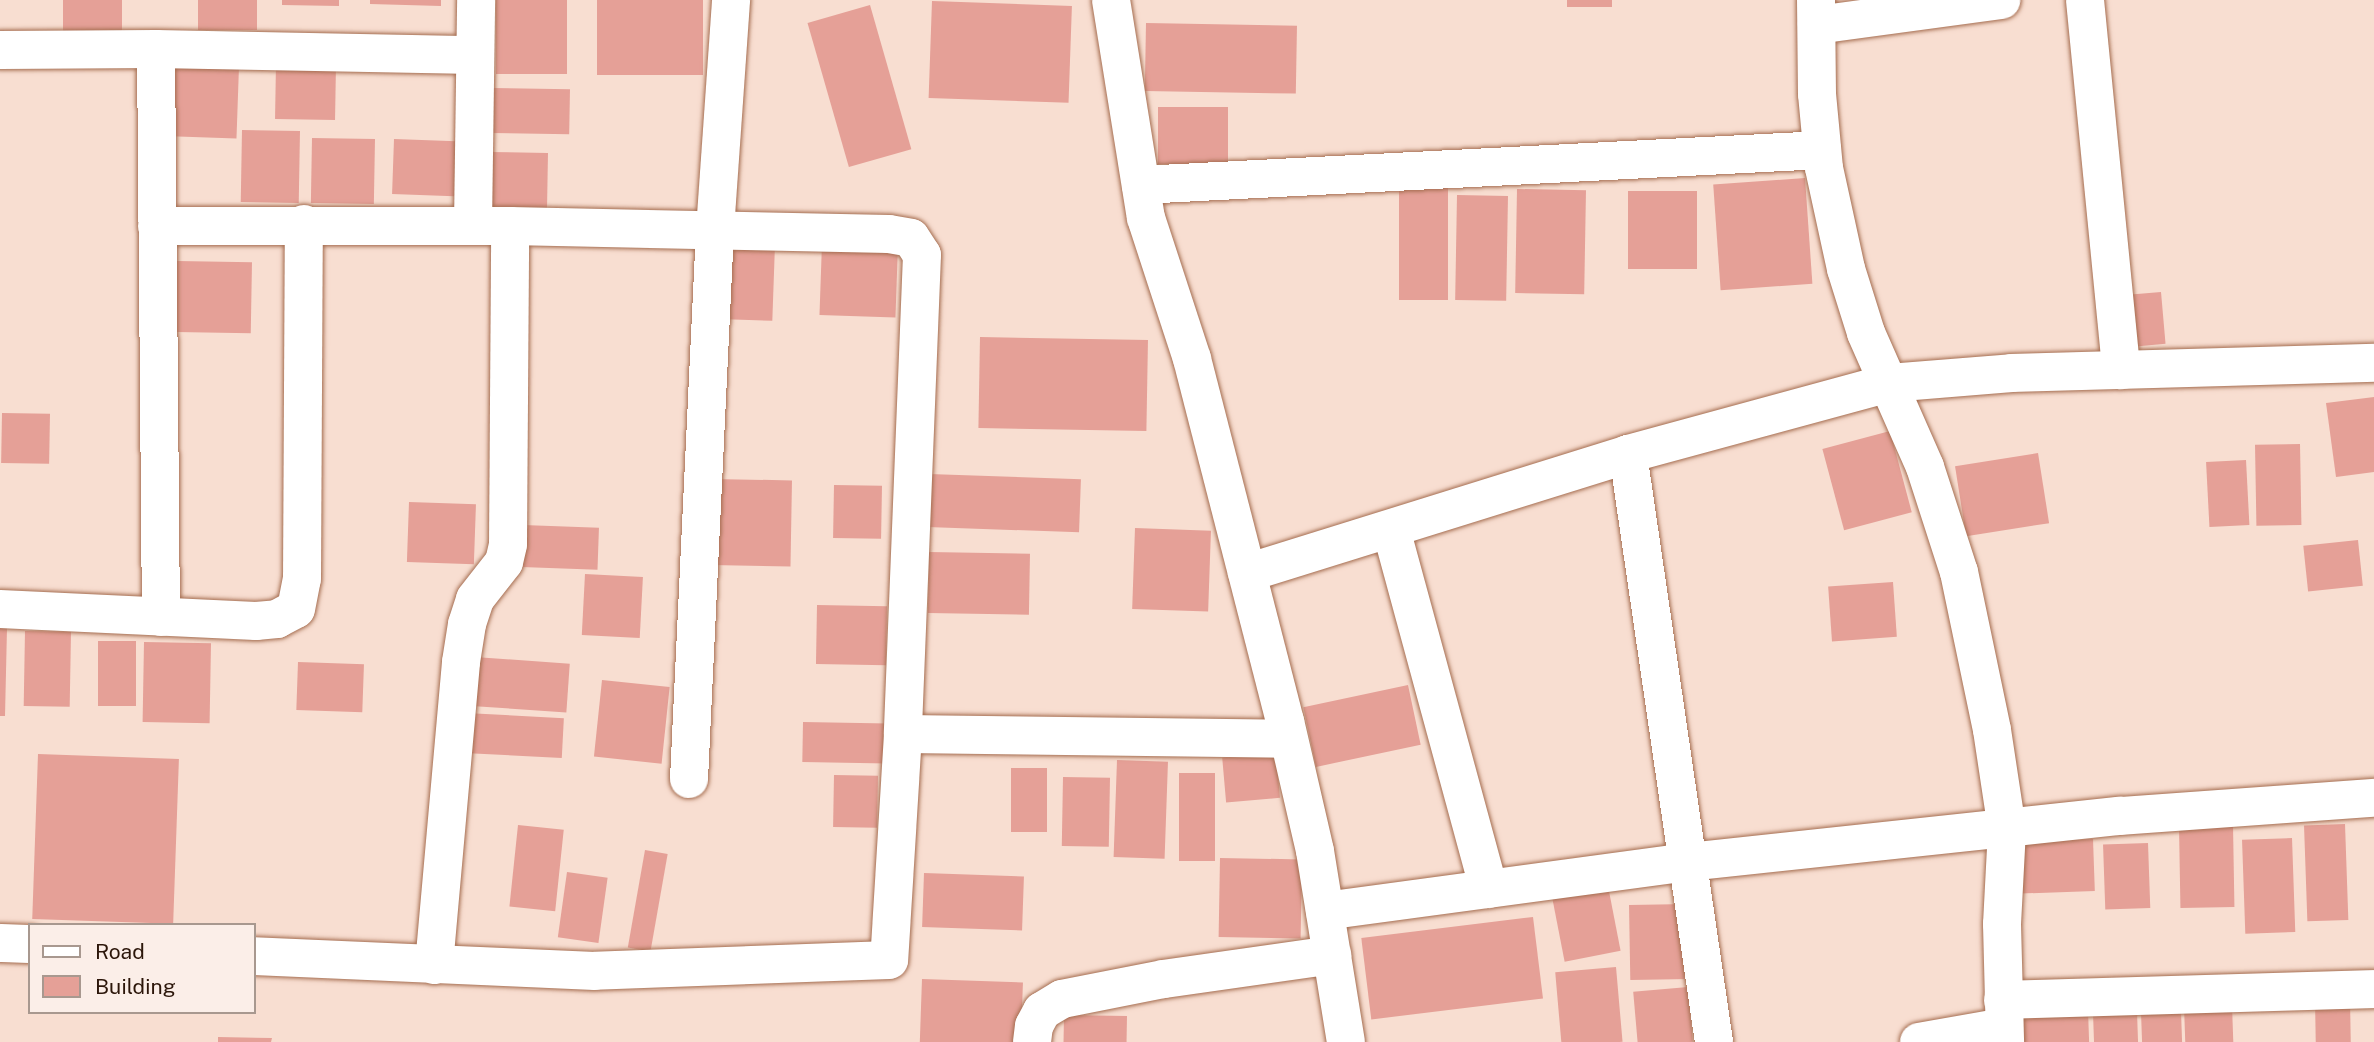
<!DOCTYPE html>
<html>
<head>
<meta charset="utf-8">
<style>
	body { margin:0 }
	#map { position:relative; width:2374px; height:1042px; overflow:hidden; background:#f8ded1; font-family:"Public Sans",sans-serif }
	div>[style] { position:absolute }
	[style*='--x'] { left:calc(var(--x)*1px); top:calc(var(--y)*1px); width:calc(var(--w)*1px); rotate:calc(var(--a)*1deg) }
	.building>* { inset:0; background:#e5a097; transform-origin:0 0 }
	.roads { filter:drop-shadow(0 0 2px #a56d50) drop-shadow(0 0 2px #a56d50) }
	.minor>* { height:38px; margin:-19px; padding:0 19px; transform-origin:19px; border-radius:19px; background:#fff }
	span { translate:-50% -50%; white-space:nowrap; text-align:center; line-height:1.15; -webkit-text-stroke:5px #fbeee8; paint-order:stroke }
	.legend { position:absolute; left:28px; top:923px; width:228px; height:91px; box-sizing:border-box; background:#fbeee8; border:2px solid #a8988f; margin:0; padding:9px 12px; list-style:none; font-size:21px; color:#2c160a }
	.legend li { display:flex; align-items:center; gap:14px; height:35px }
	.legend b { width:35px; border:2px solid #a8988f }
</style>
</head>
<body>
<div id="map">
	<div class="building">
		<div style="left:63px;top:0;width:59px;height:31px"></div>
		<div style="left:198px;top:0;width:59px;height:30px"></div>
		<div style="clip-path:polygon(282px 0,339px 0,339px 6px,282px 5px)"></div>
		<div style="clip-path:polygon(370px 0,441px 0,441px 6px,370px 4px)"></div>
		<div style="left:496px;top:0;width:71px;height:74px"></div>
		<div style="left:597px;top:0;width:106px;height:75px"></div>
		<div style="left:1567px;top:0;width:45px;height:7px"></div>
		<div style="left:932px;top:1px;width:140px;height:97px;rotate:2deg"></div>
		<div style="left:870px;top:5px;width:150px;height:65px;rotate:74deg"></div>
		<div style="left:1146px;top:23px;width:151px;height:68px;rotate:1deg"></div>
		<div style="left:276px;top:64px;width:60px;height:55px;rotate:1deg"></div>
		<div style="left:166px;top:65px;width:73px;height:71px;rotate:2deg"></div>
		<div style="left:492px;top:88px;width:78px;height:45px;rotate:1deg"></div>
		<div style="left:1158px;top:107px;width:70px;height:57px"></div>
		<div style="left:242px;top:130px;width:58px;height:72px;rotate:1deg"></div>
		<div style="left:312px;top:138px;width:63px;height:65px;rotate:1deg"></div>
		<div style="left:394px;top:139px;width:62px;height:55px;rotate:2deg"></div>
		<div style="left:489px;top:152px;width:59px;height:65px;rotate:1deg"></div>
		<div style="left:1805px;top:178px;width:106px;height:92px;rotate:86deg"></div>
		<div style="left:1399px;top:187px;width:49px;height:113px"></div>
		<div style="left:1517px;top:189px;width:69px;height:104px;rotate:1deg"></div>
		<div style="left:1628px;top:191px;width:69px;height:78px"></div>
		<div style="left:1457px;top:195px;width:51px;height:105px;rotate:1deg"></div>
		<div style="left:721px;top:243px;width:54px;height:76px;rotate:2deg"></div>
		<div style="left:822px;top:243px;width:76px;height:72px;rotate:2deg"></div>
		<div style="left:177px;top:261px;width:75px;height:71px;rotate:1deg"></div>
		<div style="left:2161px;top:292px;width:52px;height:30px;rotate:85deg"></div>
		<div style="left:980px;top:337px;width:168px;height:91px;rotate:1deg"></div>
		<div style="clip-path:polygon(2374px 397px,2374px 472px,2336px 477px,2326px 403px)"></div>
		<div style="left:2px;top:413px;width:48px;height:50px;rotate:1deg"></div>
		<div style="left:1890px;top:431px;width:84px;height:70px;rotate:75deg"></div>
		<div style="left:2300px;top:444px;width:81px;height:45px;rotate:89deg"></div>
		<div style="left:2038px;top:453px;width:71px;height:84px;rotate:81deg"></div>
		<div style="left:2246px;top:460px;width:65px;height:40px;rotate:87deg"></div>
		<div style="left:929px;top:474px;width:152px;height:53px;rotate:2deg"></div>
		<div style="left:712px;top:479px;width:80px;height:86px;rotate:1deg"></div>
		<div style="left:834px;top:485px;width:48px;height:53px;rotate:1deg"></div>
		<div style="left:409px;top:502px;width:67px;height:60px;rotate:2deg"></div>
		<div style="left:523px;top:525px;width:76px;height:42px;rotate:2deg"></div>
		<div style="left:1135px;top:528px;width:76px;height:81px;rotate:2deg"></div>
		<div style="left:2358px;top:540px;width:46px;height:55px;rotate:84deg"></div>
		<div style="left:929px;top:552px;width:101px;height:61px;rotate:1deg"></div>
		<div style="left:585px;top:574px;width:58px;height:61px;rotate:3deg"></div>
		<div style="left:1893px;top:582px;width:55px;height:65px;rotate:86deg"></div>
		<div style="left:817px;top:605px;width:70px;height:59px;rotate:1deg"></div>
		<div style="clip-path:polygon(0 627px,7px 628px,5px 716px,0 716px)"></div>
		<div style="left:25px;top:631px;width:46px;height:75px;rotate:1deg"></div>
		<div style="left:98px;top:641px;width:38px;height:65px"></div>
		<div style="left:144px;top:642px;width:67px;height:80px;rotate:1deg"></div>
		<div style="left:475px;top:657px;width:95px;height:49px;rotate:4deg"></div>
		<div style="left:298px;top:662px;width:66px;height:48px;rotate:2deg"></div>
		<div style="left:602px;top:680px;width:68px;height:77px;rotate:6deg"></div>
		<div style="left:1408px;top:685px;width:61px;height:107px;rotate:78deg"></div>
		<div style="left:466px;top:713px;width:98px;height:40px;rotate:3deg"></div>
		<div style="left:803px;top:722px;width:85px;height:40px;rotate:1deg"></div>
		<div style="left:1276px;top:753px;width:45px;height:54px;rotate:85deg"></div>
		<div style="left:38px;top:754px;width:141px;height:165px;rotate:2deg"></div>
		<div style="left:1117px;top:760px;width:51px;height:97px;rotate:2deg"></div>
		<div style="left:1011px;top:768px;width:36px;height:64px"></div>
		<div style="left:1179px;top:773px;width:36px;height:88px"></div>
		<div style="left:834px;top:775px;width:44px;height:52px;rotate:1deg"></div>
		<div style="left:1063px;top:777px;width:47px;height:69px;rotate:1deg"></div>
		<div style="left:2345px;top:824px;width:96px;height:41px;rotate:88deg"></div>
		<div style="left:518px;top:825px;width:46px;height:82px;rotate:6deg"></div>
		<div style="left:2233px;top:825px;width:82px;height:54px;rotate:89deg"></div>
		<div style="left:2292px;top:838px;width:94px;height:50px;rotate:88deg"></div>
		<div style="left:2093px;top:839px;width:52px;height:74px;rotate:88deg"></div>
		<div style="left:2148px;top:843px;width:65px;height:45px;rotate:88deg"></div>
		<div style="left:645px;top:850px;width:23px;height:99px;rotate:10deg"></div>
		<div style="left:1220px;top:858px;width:82px;height:79px;rotate:1deg"></div>
		<div style="left:567px;top:872px;width:41px;height:66px;rotate:8deg"></div>
		<div style="left:924px;top:873px;width:100px;height:54px;rotate:2deg"></div>
		<div style="left:1608px;top:886px;width:66px;height:57px;rotate:79deg"></div>
		<div style="left:1688px;top:904px;width:75px;height:59px;rotate:89deg"></div>
		<div style="left:1533px;top:917px;width:82px;height:173px;rotate:83deg"></div>
		<div style="left:1616px;top:967px;width:75px;height:61px;rotate:85deg"></div>
		<div style="left:922px;top:979px;width:101px;height:63px;rotate:2deg"></div>
		<div style="left:1688px;top:987px;width:55px;height:55px;rotate:85deg"></div>
		<div style="left:2350px;top:999px;width:43px;height:35px;rotate:89deg"></div>
		<div style="left:2232px;top:1005px;width:37px;height:48px;rotate:88deg"></div>
		<div style="left:2088px;top:1010px;width:32px;height:70px;rotate:88deg"></div>
		<div style="left:2181px;top:1011px;width:31px;height:40px;rotate:88deg"></div>
		<div style="left:2137px;top:1012px;width:30px;height:44px;rotate:88deg"></div>
		<div style="left:1064px;top:1015px;width:63px;height:27px;rotate:1deg"></div>
		<div style="clip-path:polygon(218px 1037px,272px 1038px,271px 1042px,218px 1042px)"></div>
	</div>
	<div class="roads">
		<div class="minor">
			<div style="--x:1111;--y:0;--w:221;--a:80.9"></div>
			<div style="--x:1146;--y:218;--w:148;--a:71.9"></div>
			<div style="--x:1192;--y:359;--w:374;--a:75.6"></div>
			<div style="--x:1285;--y:721;--w:133;--a:77"></div>
			<div style="--x:1315;--y:851;--w:193;--a:80.8"></div>
			<div style="--x:1816;--y:0;--w:94;--a:89.4"></div>
			<div style="--x:1817;--y:94;--w:74;--a:84.6"></div>
			<div style="--x:1824;--y:168;--w:103;--a:77.7"></div>
			<div style="--x:1846;--y:269;--w:67;--a:72.6"></div>
			<div style="--x:1866;--y:333;--w:146;--a:66.2"></div>
			<div style="--x:1925;--y:467;--w:110;--a:72.1"></div>
			<div style="--x:1959;--y:572;--w:161;--a:78.2"></div>
			<div style="--x:1992;--y:730;--w:100;--a:81.4"></div>
			<div style="--x:2007;--y:829;--w:95;--a:93"></div>
			<div style="--x:2002;--y:924;--w:118;--a:88.5"></div>
			<div style="--x:2085;--y:0;--w:372;--a:84.4"></div>
			<div style="--x:1817;--y:25;--w:186;--a:-7.7"></div>
			<div style="--x:156;--y:49;--w:568;--a:89.5"></div>
			<div style="--x:0;--y:50;--w:156;--a:-0.4"></div>
			<div style="--x:156;--y:49;--w:319;--a:1.1"></div>
			<div style="--x:1141;--y:185;--w:682;--a:-2.94"></div>
			<div style="--x:473;--y:225;--w:225;--a:-89.2"></div>
			<div style="--x:157;--y:226;--w:353;--a:0"></div>
			<div style="--x:510;--y:226;--w:379;--a:1.2"></div>
			<div style="--x:889;--y:234;--w:22;--a:10"></div>
			<div style="--x:911;--y:238;--w:20;--a:57"></div>
			<div style="--x:922;--y:255;--w:479;--a:92.3"></div>
			<div style="--x:903;--y:734;--w:226;--a:93.5"></div>
			<div style="--x:889;--y:960;--w:294;--a:177.9"></div>
			<div style="--x:595;--y:971;--w:341;--a:-177.5"></div>
			<div style="--x:1628;--y:454;--w:594;--a:81.68"></div>
			<div style="--x:1391;--y:529;--w:373;--a:74.8"></div>
			<div style="--x:1247;--y:573;--w:399;--a:-17.3"></div>
			<div style="--x:1628;--y:454;--w:270;--a:-15.2"></div>
			<div style="--x:1889;--y:383;--w:123;--a:-4.6"></div>
			<div style="--x:2012;--y:373;--w:362;--a:-1.6"></div>
			<div style="--x:0;--y:609;--w:256;--a:2.7"></div>
			<div style="--x:256;--y:621;--w:21;--a:-5"></div>
			<div style="--x:277;--y:619;--w:21;--a:-28"></div>
			<div style="--x:296;--y:609;--w:31;--a:-79"></div>
			<div style="--x:302;--y:579;--w:355;--a:-89.7"></div>
			<div style="--x:903;--y:734;--w:385;--a:0.7"></div>
			<div style="--x:689;--y:779;--w:550;--a:-87.29"></div>
			<div style="--x:715;--y:230;--w:231;--a:-86"></div>
			<div style="--x:1325;--y:911;--w:365;--a:-7.7"></div>
			<div style="--x:1687;--y:862;--w:435;--a:-6.1"></div>
			<div style="--x:2120;--y:816;--w:255;--a:-4.1"></div>
			<div style="--x:0;--y:943;--w:30;--a:2"></div>
			<div style="--x:434;--y:965;--w:304;--a:-84.9"></div>
			<div style="--x:461;--y:662;--w:38;--a:-81"></div>
			<div style="--x:467;--y:624;--w:26;--a:-72"></div>
			<div style="--x:475;--y:599;--w:47;--a:-51.9"></div>
			<div style="--x:504;--y:562;--w:18;--a:-77"></div>
			<div style="--x:508;--y:544;--w:318;--a:-89.6"></div>
			<div style="--x:2003;--y:1000;--w:371;--a:-1.7"></div>
			<div style="--x:1032;--y:1042;--w:16;--a:-83"></div>
			<div style="--x:1034;--y:1026;--w:17;--a:-62"></div>
			<div style="--x:1042;--y:1011;--w:23;--a:-31"></div>
			<div style="--x:1062;--y:999;--w:104;--a:-11.1"></div>
			<div style="--x:1164;--y:979;--w:170;--a:-8.1"></div>
			<div style="--x:1919;--y:1042;--w:86;--a:-10"></div>
		</div>
	</div>
	<ul class="legend">
	<li><b style="height:9px;background:#fff"></b>Road</li>
	<li><b style="height:19px;background:#e5a097"></b>Building</li>
	</ul>
</div>
</body>
</html>
